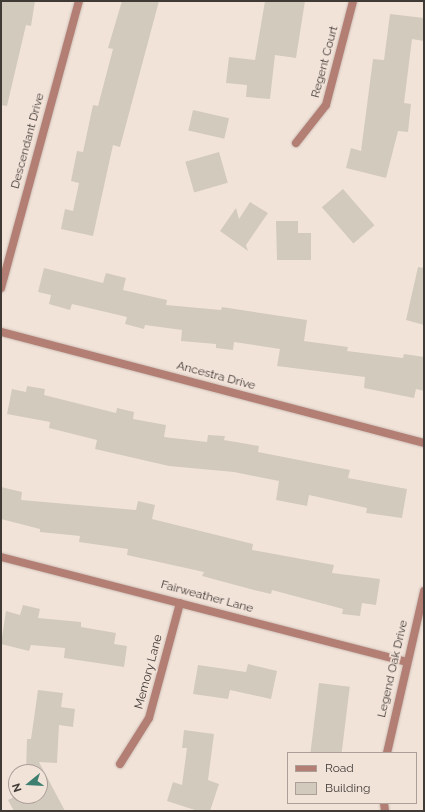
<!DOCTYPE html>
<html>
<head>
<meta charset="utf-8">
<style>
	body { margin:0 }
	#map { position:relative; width:425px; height:812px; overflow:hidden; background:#f2e3d9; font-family:Raleway,sans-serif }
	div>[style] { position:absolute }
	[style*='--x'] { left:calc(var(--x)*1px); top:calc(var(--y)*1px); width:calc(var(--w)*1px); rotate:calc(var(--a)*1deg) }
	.building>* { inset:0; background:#d2cabc; transform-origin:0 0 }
	.roads { filter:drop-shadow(0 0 1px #cec1b8) drop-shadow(0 0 1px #cec1b8) }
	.minor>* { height:8px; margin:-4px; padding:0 4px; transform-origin:4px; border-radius:4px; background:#b37e73 }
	span { translate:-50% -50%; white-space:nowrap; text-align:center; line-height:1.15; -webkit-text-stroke:3.5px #f2e3d9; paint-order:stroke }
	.street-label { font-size:12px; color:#403a36 }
	.frame { position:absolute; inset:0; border:2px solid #403a36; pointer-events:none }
	.legend { position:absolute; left:287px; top:752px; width:130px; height:52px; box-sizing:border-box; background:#f2e3d9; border:1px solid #ab9f98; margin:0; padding:5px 7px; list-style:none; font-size:12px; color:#403a36 }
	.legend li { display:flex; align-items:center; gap:8px; height:20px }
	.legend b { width:20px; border:1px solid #ab9f98 }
	.north { position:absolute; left:8px; top:764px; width:40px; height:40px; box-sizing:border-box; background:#f2e3d9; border:1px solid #ab9f98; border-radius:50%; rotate:252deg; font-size:11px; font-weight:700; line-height:16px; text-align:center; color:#403a36 }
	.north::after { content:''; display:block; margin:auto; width:14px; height:18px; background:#3e7f70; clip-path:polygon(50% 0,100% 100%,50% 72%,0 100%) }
</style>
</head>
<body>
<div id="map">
	<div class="building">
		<div style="clip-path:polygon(1px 1px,35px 1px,31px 26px,26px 25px,7px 106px,1px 105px)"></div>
		<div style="clip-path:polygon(122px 1px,159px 1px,120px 147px,113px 145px,93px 236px,61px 229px,65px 209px,73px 211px,79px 183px,71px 181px,77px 151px,83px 152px,93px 105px,98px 106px,113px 49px,108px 48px)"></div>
		<div style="clip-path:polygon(265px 1px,305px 1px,296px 58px,275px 55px,270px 99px,246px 97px,247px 85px,226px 83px,229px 57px,255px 60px)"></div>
		<div style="clip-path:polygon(390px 14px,424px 18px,424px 41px,412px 39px,404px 103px,411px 104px,408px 132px,398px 131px,386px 178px,346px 168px,351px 148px,361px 151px,373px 59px,384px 60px)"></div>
		<div style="left:193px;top:110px;width:37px;height:21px;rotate:13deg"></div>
		<div style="left:219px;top:152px;width:32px;height:35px;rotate:74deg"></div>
		<div style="left:343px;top:189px;width:48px;height:28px;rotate:49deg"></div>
		<div style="clip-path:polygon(250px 202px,268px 213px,246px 245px,248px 251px,220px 231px,236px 208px,239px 219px)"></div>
		<div style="clip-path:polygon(276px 221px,298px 221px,298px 233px,311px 233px,311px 260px,277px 260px)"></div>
		<div style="clip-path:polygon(418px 267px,424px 268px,424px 325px,406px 320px)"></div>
		<div style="clip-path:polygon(44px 268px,103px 283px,106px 273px,126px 278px,123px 290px,167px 300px,166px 305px,221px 310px,222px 307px,307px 320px,304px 341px,348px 347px,347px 351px,403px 358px,404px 354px,424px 357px,424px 391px,416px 389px,414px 398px,364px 388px,365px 377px,277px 366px,280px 349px,234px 342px,233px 350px,216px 348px,216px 344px,181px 341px,182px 330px,145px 325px,144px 329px,125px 324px,127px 317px,72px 304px,70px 310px,49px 304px,51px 295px,38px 292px)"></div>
		<div style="clip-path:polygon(27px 386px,45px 389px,44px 395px,116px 413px,117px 408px,134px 412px,133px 419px,166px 425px,164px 437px,207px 442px,208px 435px,225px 436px,224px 440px,259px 446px,258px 452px,350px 470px,348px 478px,407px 489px,402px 518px,366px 513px,367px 508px,309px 495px,307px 506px,276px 500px,279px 481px,234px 472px,169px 466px,95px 449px,97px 440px,49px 428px,50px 422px,7px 414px,12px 389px,26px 392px)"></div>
		<div style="clip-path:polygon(1px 487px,22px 492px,21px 500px,136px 510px,138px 501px,155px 505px,152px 519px,253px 544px,252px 550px,334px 565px,332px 573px,380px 579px,376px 605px,362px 603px,360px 616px,342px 614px,343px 609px,272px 590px,271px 594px,254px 590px,202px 576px,204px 572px,127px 555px,128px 549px,79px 542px,80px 536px,40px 532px,40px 529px,1px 519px)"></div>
		<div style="clip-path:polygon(23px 605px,40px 609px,38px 618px,81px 622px,81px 627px,116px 633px,114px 644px,127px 646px,124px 667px,64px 658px,65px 648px,31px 645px,29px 651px,1px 644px,6px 611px,20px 615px)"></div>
		<div style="clip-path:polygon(248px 664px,277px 671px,271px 699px,230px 690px,228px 699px,193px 694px,198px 665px,246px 672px)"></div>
		<div style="left:319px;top:683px;width:31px;height:71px;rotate:7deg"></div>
		<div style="clip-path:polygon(38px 690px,63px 693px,61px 707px,75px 709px,73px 727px,59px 725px,57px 763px,39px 762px,65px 811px,14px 811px,8px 800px,16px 796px,40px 796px,40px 772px,26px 772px,27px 739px,31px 739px)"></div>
		<div style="clip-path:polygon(184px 730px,214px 734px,208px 780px,219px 784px,210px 811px,198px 811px,167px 801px,173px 782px,182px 785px,187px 748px,182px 748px)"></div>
	</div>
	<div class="roads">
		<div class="minor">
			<div style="--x:296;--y:143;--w:48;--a:-51.7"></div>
			<div style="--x:326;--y:105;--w:107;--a:-75.4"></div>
			<div style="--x:1;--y:288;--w:297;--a:-74.8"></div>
			<div style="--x:1;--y:332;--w:437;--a:14.7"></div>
			<div style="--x:1;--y:557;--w:418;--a:14.5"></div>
			<div style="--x:387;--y:753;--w:166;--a:-77.1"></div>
			<div style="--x:120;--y:764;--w:54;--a:-57.8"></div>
			<div style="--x:149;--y:718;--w:119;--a:-74.9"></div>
			<div style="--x:384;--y:803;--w:8;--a:83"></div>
		</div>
	</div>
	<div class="street-label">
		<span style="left:325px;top:62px;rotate:-75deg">Regent Court</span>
		<span style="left:28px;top:141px;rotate:-75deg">Descendant Drive</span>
		<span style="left:216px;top:376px;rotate:15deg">Ancestra Drive</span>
		<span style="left:207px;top:597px;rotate:15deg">Fairweather Lane</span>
		<span style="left:393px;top:669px;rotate:-77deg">Legend Oak Drive</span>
		<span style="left:149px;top:672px;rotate:-75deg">Memory Lane</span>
	</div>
	<div class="frame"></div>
	<ul class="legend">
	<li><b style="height:5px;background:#b37e73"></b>Road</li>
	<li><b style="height:11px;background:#d2cabc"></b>Building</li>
	</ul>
	<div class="north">N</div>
</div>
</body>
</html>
